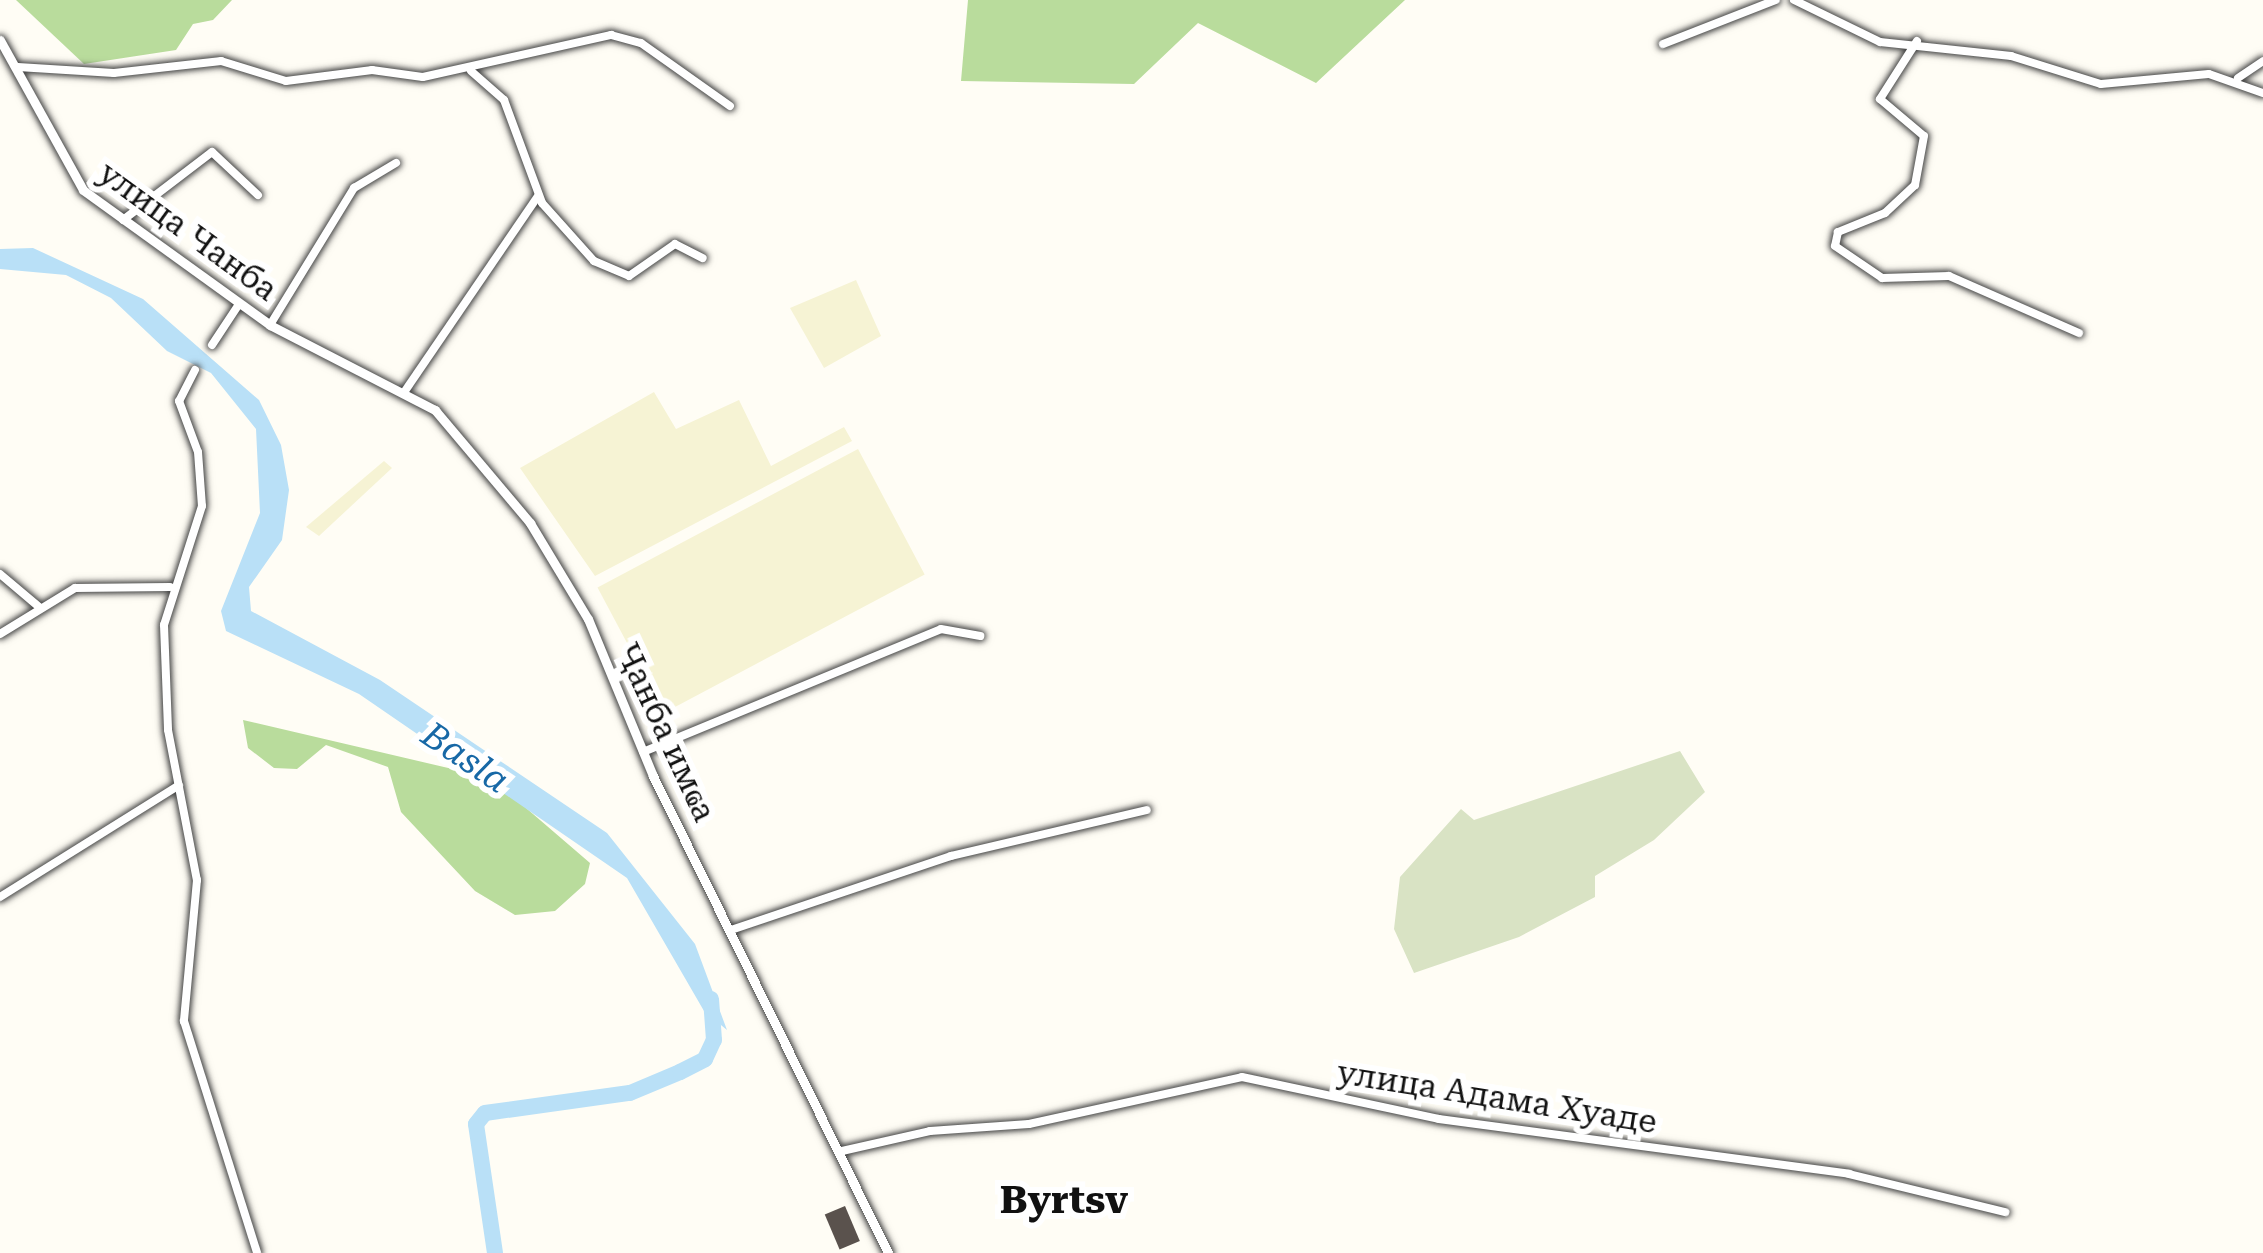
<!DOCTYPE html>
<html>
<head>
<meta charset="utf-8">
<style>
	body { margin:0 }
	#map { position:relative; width:2263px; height:1253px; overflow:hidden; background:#fffdf5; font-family:"Roboto Serif",serif }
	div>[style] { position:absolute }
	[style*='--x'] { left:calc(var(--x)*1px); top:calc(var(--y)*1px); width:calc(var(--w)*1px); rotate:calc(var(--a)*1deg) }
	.farmland>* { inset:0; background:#f6f3d4; transform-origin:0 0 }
	.forest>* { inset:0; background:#b9dc9c }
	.cemetery>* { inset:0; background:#d9e3c4 }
	.water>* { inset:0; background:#b9e0f7 }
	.river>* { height:16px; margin:-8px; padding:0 8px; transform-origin:8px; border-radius:8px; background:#b9e0f7 }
	.building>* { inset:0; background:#5a524d; transform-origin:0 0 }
	.roads { filter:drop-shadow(0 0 3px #444) drop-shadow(0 0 3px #444) }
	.minor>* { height:8px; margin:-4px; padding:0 4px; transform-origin:4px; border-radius:4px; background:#fff }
	.tertiary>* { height:9px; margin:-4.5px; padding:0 4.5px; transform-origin:4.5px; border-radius:4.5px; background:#fff }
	span { translate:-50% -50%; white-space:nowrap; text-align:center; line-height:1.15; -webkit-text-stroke:12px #fff; paint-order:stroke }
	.street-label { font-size:33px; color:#111 }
	.water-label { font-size:36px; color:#1768a6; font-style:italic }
	.quarter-label { font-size:39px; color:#111; font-weight:700 }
</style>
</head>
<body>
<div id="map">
	<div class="farmland">
		<div style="clip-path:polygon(856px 280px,881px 336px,824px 368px,790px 308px)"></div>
		<div style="clip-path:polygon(654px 392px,676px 429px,739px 400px,771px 466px,844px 427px,852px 441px,595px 576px,520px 468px)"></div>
		<div style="left:858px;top:449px;width:142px;height:295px;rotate:62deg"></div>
		<div style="clip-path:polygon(384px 461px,392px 468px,319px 536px,306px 527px)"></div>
	</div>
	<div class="forest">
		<div style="clip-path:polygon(16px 0,232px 0,213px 20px,193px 24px,176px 50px,84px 64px)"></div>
		<div style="clip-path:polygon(968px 0,1405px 0,1316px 83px,1198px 23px,1134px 84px,961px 81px)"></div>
		<div style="clip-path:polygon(243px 720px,491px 778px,590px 863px,585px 884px,555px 911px,515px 915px,475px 891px,401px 812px,388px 767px,326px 745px,297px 769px,274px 768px,248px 748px)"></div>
	</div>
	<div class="cemetery">
		<div style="clip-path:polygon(1680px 751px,1705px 792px,1654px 840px,1595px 876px,1595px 897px,1519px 937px,1414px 973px,1394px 929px,1400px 877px,1461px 809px,1474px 820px)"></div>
	</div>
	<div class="water">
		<div style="clip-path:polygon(33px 248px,143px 299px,259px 400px,281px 445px,289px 490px,282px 540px,249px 587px,251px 611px,380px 680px,607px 833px,695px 944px,727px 1030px,704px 1011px,627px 878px,359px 694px,226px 631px,221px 611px,260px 513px,256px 429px,211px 373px,167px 351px,111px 298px,66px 275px,0 269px,0 249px)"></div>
	</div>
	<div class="river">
		<div style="--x:495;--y:1253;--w:130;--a:-98.4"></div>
		<div style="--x:476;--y:1124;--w:14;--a:-51"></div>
		<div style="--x:485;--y:1113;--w:146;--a:-7.9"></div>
		<div style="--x:630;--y:1093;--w:54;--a:-22.8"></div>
		<div style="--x:680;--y:1072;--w:28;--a:-27"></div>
		<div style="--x:705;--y:1059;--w:21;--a:-65"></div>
		<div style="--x:714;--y:1040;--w:41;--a:-94.2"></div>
	</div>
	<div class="building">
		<div style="left:845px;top:1206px;width:38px;height:22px;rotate:67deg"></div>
	</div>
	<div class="roads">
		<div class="minor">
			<div style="--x:1794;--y:0;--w:96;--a:26"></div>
			<div style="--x:1880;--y:42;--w:132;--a:6.1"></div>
			<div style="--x:2011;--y:56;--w:94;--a:17.3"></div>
			<div style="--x:2101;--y:84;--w:108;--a:-5.3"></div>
			<div style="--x:2209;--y:74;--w:57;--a:19.4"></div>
			<div style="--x:1917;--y:41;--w:69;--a:122.5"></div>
			<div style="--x:1880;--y:99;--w:57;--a:40.1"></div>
			<div style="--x:1924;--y:136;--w:50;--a:100.4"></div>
			<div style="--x:1915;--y:185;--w:41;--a:137"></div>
			<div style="--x:1885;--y:213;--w:51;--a:158"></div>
			<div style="--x:1838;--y:232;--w:14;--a:102"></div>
			<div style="--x:1835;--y:246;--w:57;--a:34.2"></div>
			<div style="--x:1882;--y:278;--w:67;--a:-1.7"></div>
			<div style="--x:1949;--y:276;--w:142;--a:23.7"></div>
			<div style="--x:1663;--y:44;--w:121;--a:-21.3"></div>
			<div style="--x:18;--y:67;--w:96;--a:3.6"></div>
			<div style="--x:114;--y:73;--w:108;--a:-6.4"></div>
			<div style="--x:221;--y:61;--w:68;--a:17.1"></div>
			<div style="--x:286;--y:81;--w:87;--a:-7.3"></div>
			<div style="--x:372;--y:70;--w:51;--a:7.8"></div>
			<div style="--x:423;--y:77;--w:193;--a:-12.6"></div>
			<div style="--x:611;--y:35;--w:31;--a:15"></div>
			<div style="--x:641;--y:43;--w:109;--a:35.3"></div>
			<div style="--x:471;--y:71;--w:44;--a:41.3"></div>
			<div style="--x:504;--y:100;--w:110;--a:69.7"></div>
			<div style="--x:542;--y:203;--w:78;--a:48.1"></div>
			<div style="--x:594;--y:261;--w:38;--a:23"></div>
			<div style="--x:629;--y:276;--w:56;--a:-34.8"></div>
			<div style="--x:675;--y:244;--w:31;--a:27"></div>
			<div style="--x:2238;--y:78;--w:30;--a:-34"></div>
			<div style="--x:123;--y:220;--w:112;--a:-37.4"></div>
			<div style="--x:212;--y:152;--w:63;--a:43.1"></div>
			<div style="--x:270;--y:325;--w:161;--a:-58.5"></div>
			<div style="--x:354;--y:188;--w:49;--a:-30.8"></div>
			<div style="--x:212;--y:345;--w:49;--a:-56.6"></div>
			<div style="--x:195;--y:370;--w:35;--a:117"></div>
			<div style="--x:179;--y:401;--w:54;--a:69.6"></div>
			<div style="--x:198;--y:452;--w:54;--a:85.8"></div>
			<div style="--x:202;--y:506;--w:125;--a:107.7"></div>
			<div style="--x:164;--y:625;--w:105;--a:87.8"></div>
			<div style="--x:168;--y:730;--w:153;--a:79.1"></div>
			<div style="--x:197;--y:880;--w:142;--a:95.3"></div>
			<div style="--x:184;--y:1021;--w:243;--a:72.5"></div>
			<div style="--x:405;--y:391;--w:236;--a:-55.7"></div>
			<div style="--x:0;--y:574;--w:51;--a:40.2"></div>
			<div style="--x:0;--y:634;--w:88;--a:-31.5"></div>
			<div style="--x:75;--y:588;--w:95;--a:-0.6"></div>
			<div style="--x:643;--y:752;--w:322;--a:-22.4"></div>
			<div style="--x:941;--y:629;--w:40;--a:10"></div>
			<div style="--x:0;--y:897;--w:211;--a:-32"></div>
			<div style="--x:731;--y:930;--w:232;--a:-18.6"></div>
			<div style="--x:951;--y:856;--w:201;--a:-13.2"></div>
			<div style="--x:842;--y:1151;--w:90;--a:-12.8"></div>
			<div style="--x:930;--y:1131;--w:99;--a:-4"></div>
			<div style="--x:1029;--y:1124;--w:218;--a:-12.4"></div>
			<div style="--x:1242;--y:1077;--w:201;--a:12"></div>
			<div style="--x:1439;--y:1119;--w:414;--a:7.6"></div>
			<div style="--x:1849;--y:1174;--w:161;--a:13.7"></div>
		</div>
		<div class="tertiary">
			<div style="--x:0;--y:40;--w:171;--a:61"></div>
			<div style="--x:83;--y:190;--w:231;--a:35.8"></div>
			<div style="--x:270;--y:325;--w:186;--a:27.3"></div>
			<div style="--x:435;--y:410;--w:148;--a:49.9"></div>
			<div style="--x:530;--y:523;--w:112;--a:58.9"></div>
			<div style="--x:588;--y:619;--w:170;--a:67.5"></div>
			<div style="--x:653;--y:776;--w:532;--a:63.77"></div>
		</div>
	</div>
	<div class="street-label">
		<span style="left:188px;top:231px;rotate:36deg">улица Чанба</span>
		<span style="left:666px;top:732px;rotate:65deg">Ҷанба имҩа</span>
		<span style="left:1497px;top:1097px;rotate:9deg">улица Адама Хуаде</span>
	</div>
	<div class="water-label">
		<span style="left:465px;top:758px;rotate:34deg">Basla</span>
	</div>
	<div class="quarter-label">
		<span style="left:1064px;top:1200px">Byrtsv</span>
	</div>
</div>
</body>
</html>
